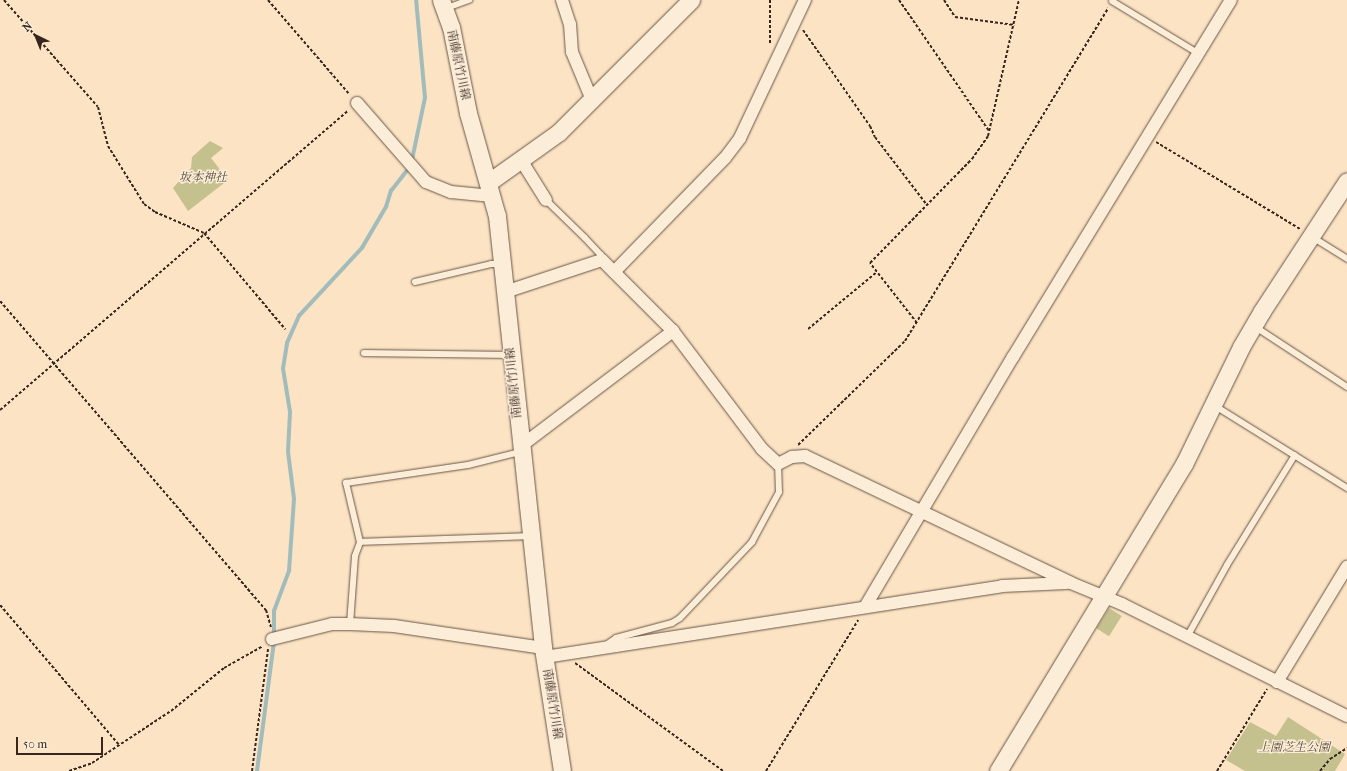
<!DOCTYPE html>
<html>
<head>
<meta charset="utf-8">
<style>
	body { margin:0 }
	#map { position:relative; width:1347px; height:771px; overflow:hidden; background:#fbe3c3; font-family:"IM FELL French Canon","Noto Serif JP",serif }
	div>[style] { position:absolute }
	[style*='--x'] { left:calc(var(--x)*1px); top:calc(var(--y)*1px); width:calc(var(--w)*1px); rotate:calc(var(--a)*1deg) }
	.green>* { inset:0; background:#c5c18f; transform-origin:0 0 }
	.stream>* { height:3.5px; margin:-1.75px; padding:0 1.75px; transform-origin:1.75px; border-radius:1.75px; background:#a2bcbc }
	.path>* { height:2px; margin-top:-1px; transform-origin:0; background:repeating-linear-gradient(90deg,#37261e 0 3px,transparent 0 5px) }
	.roads { filter:drop-shadow(0 0 1px #685547) drop-shadow(0 0 1px #685547) }
	.lane>* { height:6px; margin:-3px; padding:0 3px; transform-origin:3px; border-radius:3px; background:#fcedd8 }
	.street>* { height:12px; margin:-6px; padding:0 6px; transform-origin:6px; border-radius:6px; background:#fcedd8 }
	.secondary>* { height:17px; margin:-8.5px; padding:0 8.5px; transform-origin:8.5px; border-radius:8.5px; background:#fcedd8 }
	span { translate:-50% -50%; white-space:nowrap; text-align:center; line-height:1.15; -webkit-text-stroke:3px #fcedd8; paint-order:stroke }
	.street-label { font-size:12px; color:#37261e }
	.park-label { font-size:12px; color:#5a4d3a; font-style:italic }
	.north { position:absolute; left:16px; top:16px; width:40px; height:40px; -webkit-text-stroke:3px #fcedd8; paint-order:stroke; rotate:317deg; font-size:11px; font-weight:700; line-height:16px; text-align:center; color:#37261e }
	.north::after { content:''; display:block; margin:auto; width:14px; height:18px; background:#37261e; clip-path:polygon(50% 0,100% 100%,50% 72%,0 100%) }
	.scale { position:absolute; left:16px; top:737px; width:87px; height:18px; box-sizing:border-box; border:2px solid #37261e; border-top:0; padding-left:5px; font-size:12px; line-height:14px; white-space:nowrap; color:#37261e; -webkit-text-stroke:3px #fcedd8; paint-order:stroke }
</style>
</head>
<body>
<div id="map">
	<div class="green">
		<div style="clip-path:polygon(210px 141px,223px 148px,211px 158px,228px 180px,188px 211px,173px 188px,191px 168px,192px 157px)"></div>
		<div style="left:1109px;top:608px;width:15px;height:24px;rotate:32deg"></div>
		<div style="clip-path:polygon(1288px 717px,1345px 754px,1335px 771px,1245px 771px,1226px 760px,1250px 722px,1276px 736px)"></div>
	</div>
	<div class="stream">
		<div style="--x:412;--y:160;--w:63;--a:-78.2"></div>
		<div style="--x:425;--y:98;--w:98;--a:-95.2"></div>
		<div style="--x:274;--y:635;--w:24;--a:-90"></div>
		<div style="--x:274;--y:611;--w:43;--a:-69.4"></div>
		<div style="--x:289;--y:571;--w:72;--a:-86"></div>
		<div style="--x:294;--y:499;--w:47;--a:-97.3"></div>
		<div style="--x:288;--y:452;--w:40;--a:-87.1"></div>
		<div style="--x:290;--y:412;--w:44;--a:-99.2"></div>
		<div style="--x:283;--y:369;--w:26;--a:-81"></div>
		<div style="--x:287;--y:343;--w:30;--a:-66"></div>
		<div style="--x:299;--y:316;--w:93;--a:-47.2"></div>
		<div style="--x:362;--y:248;--w:48;--a:-59.7"></div>
		<div style="--x:386;--y:207;--w:17;--a:-73"></div>
		<div style="--x:391;--y:191;--w:29;--a:-52"></div>
		<div style="--x:257;--y:771;--w:131;--a:-82.5"></div>
	</div>
	<div class="path">
		<div style="--x:4;--y:0;--w:142;--a:48.7"></div>
		<div style="--x:98;--y:107;--w:40;--a:75.6"></div>
		<div style="--x:108;--y:146;--w:68;--a:58.2"></div>
		<div style="--x:144;--y:204;--w:14;--a:36"></div>
		<div style="--x:155;--y:212;--w:53;--a:23.2"></div>
		<div style="--x:204;--y:233;--w:126;--a:49.8"></div>
		<div style="--x:268;--y:0;--w:125;--a:49.2"></div>
		<div style="--x:770;--y:0;--w:45;--a:90"></div>
		<div style="--x:899;--y:0;--w:159;--a:55.5"></div>
		<div style="--x:944;--y:0;--w:20;--a:57"></div>
		<div style="--x:955;--y:17;--w:60;--a:7.7"></div>
		<div style="--x:803;--y:30;--w:117;--a:55.1"></div>
		<div style="--x:870;--y:126;--w:12;--a:66"></div>
		<div style="--x:875;--y:137;--w:86;--a:52.6"></div>
		<div style="--x:1156;--y:142;--w:168;--a:31.1"></div>
		<div style="--x:0;--y:301;--w:408;--a:49.3"></div>
		<div style="--x:266;--y:610;--w:19;--a:74"></div>
		<div style="--x:917;--y:323;--w:76;--a:-128.1"></div>
		<div style="--x:870;--y:263;--w:146;--a:-45.6"></div>
		<div style="--x:972;--y:159;--w:28;--a:-55"></div>
		<div style="--x:988;--y:136;--w:139;--a:-77.2"></div>
		<div style="--x:808;--y:329;--w:89;--a:-39.6"></div>
		<div style="--x:0;--y:410;--w:459;--a:-40.7"></div>
		<div style="--x:798;--y:445;--w:149;--a:-44.2"></div>
		<div style="--x:905;--y:341;--w:390;--a:-58.6"></div>
		<div style="--x:0;--y:605;--w:184;--a:49.6"></div>
		<div style="--x:575;--y:663;--w:183;--a:36.1"></div>
		<div style="--x:69;--y:771;--w:24;--a:-19"></div>
		<div style="--x:92;--y:763;--w:95;--a:-33.4"></div>
		<div style="--x:171;--y:711;--w:68;--a:-39.1"></div>
		<div style="--x:224;--y:668;--w:45;--a:-29.4"></div>
		<div style="--x:252;--y:771;--w:123;--a:-82.5"></div>
		<div style="--x:766;--y:771;--w:177;--a:-58.6"></div>
		<div style="--x:1217;--y:771;--w:96;--a:-58.6"></div>
		<div style="--x:1320;--y:771;--w:16;--a:-50"></div>
		<div style="--x:1330;--y:759;--w:20;--a:-33"></div>
	</div>
	<div class="roads">
		<div class="lane">
			<div style="--x:1112;--y:1;--w:102;--a:31.3"></div>
			<div style="--x:444;--y:9;--w:27;--a:-20"></div>
			<div style="--x:546;--y:200;--w:54;--a:44.3"></div>
			<div style="--x:585;--y:238;--w:23;--a:47"></div>
			<div style="--x:601;--y:255;--w:5;--a:79"></div>
			<div style="--x:1317;--y:240;--w:36;--a:32"></div>
			<div style="--x:415;--y:282;--w:78;--a:-13.3"></div>
			<div style="--x:491;--y:264;--w:9;--a:0"></div>
			<div style="--x:1260;--y:330;--w:104;--a:33.2"></div>
			<div style="--x:364;--y:353;--w:146;--a:0.8"></div>
			<div style="--x:1220;--y:409;--w:150;--a:31.9"></div>
			<div style="--x:360;--y:542;--w:61;--a:-103.3"></div>
			<div style="--x:346;--y:483;--w:123;--a:-8.4"></div>
			<div style="--x:468;--y:465;--w:54;--a:-14"></div>
			<div style="--x:350;--y:624;--w:68;--a:-85.8"></div>
			<div style="--x:355;--y:556;--w:15;--a:-70"></div>
			<div style="--x:360;--y:542;--w:170;--a:-2"></div>
			<div style="--x:1187;--y:637;--w:82;--a:-60.9"></div>
			<div style="--x:1227;--y:565;--w:129;--a:-58.3"></div>
			<div style="--x:606;--y:645;--w:12;--a:-35"></div>
			<div style="--x:616;--y:638;--w:58;--a:-15"></div>
			<div style="--x:672;--y:623;--w:9;--a:-32"></div>
			<div style="--x:680;--y:618;--w:105;--a:-46.5"></div>
			<div style="--x:752;--y:542;--w:57;--a:-61.6"></div>
			<div style="--x:779;--y:492;--w:28;--a:-92"></div>
		</div>
		<div class="street">
			<div style="--x:562;--y:0;--w:25;--a:72"></div>
			<div style="--x:570;--y:24;--w:28;--a:86"></div>
			<div style="--x:572;--y:52;--w:52;--a:67.4"></div>
			<div style="--x:357;--y:103;--w:105;--a:48.9"></div>
			<div style="--x:426;--y:182;--w:27;--a:22"></div>
			<div style="--x:451;--y:192;--w:41;--a:5.6"></div>
			<div style="--x:521;--y:160;--w:47;--a:58"></div>
			<div style="--x:614;--y:272;--w:159;--a:-45.8"></div>
			<div style="--x:725;--y:158;--w:25;--a:-53"></div>
			<div style="--x:740;--y:138;--w:153;--a:-64.8"></div>
			<div style="--x:505;--y:292;--w:102;--a:-18.3"></div>
			<div style="--x:602;--y:260;--w:100;--a:45"></div>
			<div style="--x:673;--y:331;--w:148;--a:53"></div>
			<div style="--x:762;--y:449;--w:22;--a:43"></div>
			<div style="--x:778;--y:464;--w:16;--a:-27"></div>
			<div style="--x:792;--y:457;--w:13;--a:-4"></div>
			<div style="--x:805;--y:456;--w:295;--a:25.5"></div>
			<div style="--x:1071;--y:583;--w:55;--a:22.4"></div>
			<div style="--x:1122;--y:604;--w:251;--a:26.5"></div>
			<div style="--x:521;--y:446;--w:191;--a:-37.1"></div>
			<div style="--x:865;--y:607;--w:291;--a:-59.4"></div>
			<div style="--x:1013;--y:357;--w:418;--a:-58.6"></div>
			<div style="--x:272;--y:639;--w:62;--a:-14"></div>
			<div style="--x:332;--y:624;--w:18;--a:0"></div>
			<div style="--x:350;--y:624;--w:44;--a:2.6"></div>
			<div style="--x:394;--y:626;--w:151;--a:8.4"></div>
			<div style="--x:545;--y:657;--w:462;--a:-8.8"></div>
			<div style="--x:1002;--y:586;--w:64;--a:-2.7"></div>
			<div style="--x:1277;--y:682;--w:135;--a:-58.7"></div>
		</div>
		<div class="secondary">
			<div style="--x:441;--y:0;--w:29;--a:70"></div>
			<div style="--x:451;--y:27;--w:88;--a:78.8"></div>
			<div style="--x:468;--y:113;--w:107;--a:74.3"></div>
			<div style="--x:497;--y:216;--w:434;--a:83.9"></div>
			<div style="--x:543;--y:648;--w:124;--a:81.2"></div>
			<div style="--x:489;--y:182;--w:86;--a:-35.5"></div>
			<div style="--x:559;--y:132;--w:187;--a:-45"></div>
			<div style="--x:998;--y:771;--w:359;--a:-58.8"></div>
			<div style="--x:1184;--y:464;--w:130;--a:-64"></div>
			<div style="--x:1241;--y:347;--w:42;--a:-59.7"></div>
			<div style="--x:1262;--y:311;--w:155;--a:-56.8"></div>
		</div>
	</div>
	<div class="street-label">
		<span style="left:458px;top:65px;rotate:78deg">南藤原竹川線</span>
		<span style="left:514px;top:383px;rotate:-96deg">南藤原竹川線</span>
		<span style="left:552px;top:704px;rotate:81deg">南藤原竹川線</span>
	</div>
	<div class="park-label">
		<span style="left:203px;top:178px">坂本神社</span>
		<span style="left:1294px;top:748px">上園芝生公園</span>
	</div>
	<div class="north">N</div>
	<div class="scale">50 m</div>
</div>
</body>
</html>
